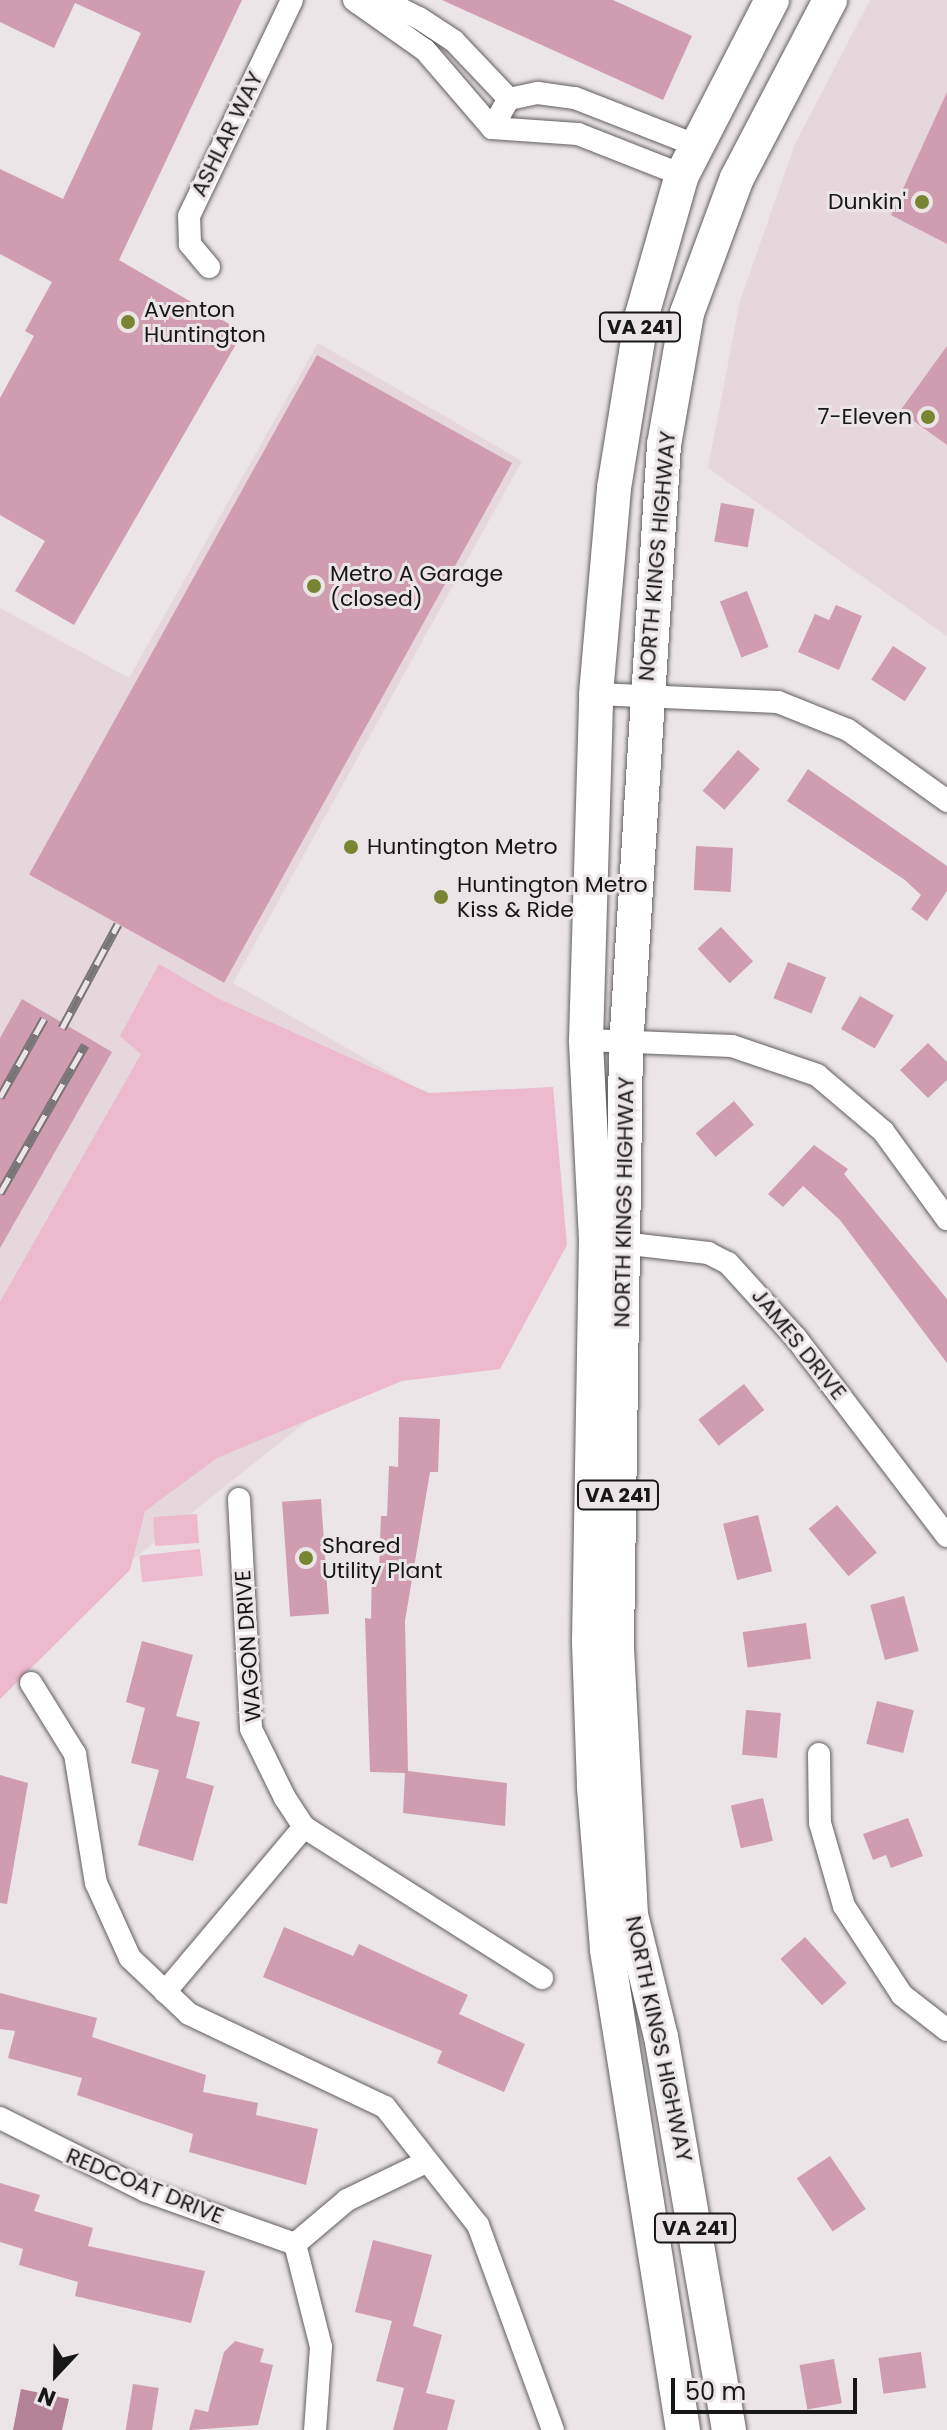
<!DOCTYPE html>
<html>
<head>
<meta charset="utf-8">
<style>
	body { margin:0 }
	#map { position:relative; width:947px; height:2430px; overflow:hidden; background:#ebe5e7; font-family:Poppins,sans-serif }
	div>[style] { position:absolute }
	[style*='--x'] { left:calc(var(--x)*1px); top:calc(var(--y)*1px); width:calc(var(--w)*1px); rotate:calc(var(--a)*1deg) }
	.built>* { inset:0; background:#e5d7dc }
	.green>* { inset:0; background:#edb9cd; transform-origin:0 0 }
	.water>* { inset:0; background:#b48196 }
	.building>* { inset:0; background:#d09cb0; transform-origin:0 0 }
	.roads { filter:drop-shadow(0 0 2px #635f60) drop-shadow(0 0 2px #635f60) }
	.minor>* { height:22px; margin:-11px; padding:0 11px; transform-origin:11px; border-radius:11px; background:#fff }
	.primary>* { height:34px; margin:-17px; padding:0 17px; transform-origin:17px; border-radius:17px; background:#fff }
	.rail>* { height:9px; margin-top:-4.5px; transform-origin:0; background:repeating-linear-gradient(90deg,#ebe5e7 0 18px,#787576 0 36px); box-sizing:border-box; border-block:2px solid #787576 }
	.dots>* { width:22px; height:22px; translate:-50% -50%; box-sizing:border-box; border:4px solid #ebe5e7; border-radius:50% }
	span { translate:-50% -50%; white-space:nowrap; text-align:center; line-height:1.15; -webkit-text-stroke:6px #ebe5e7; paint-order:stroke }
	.shield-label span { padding:2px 6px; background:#ebe5e7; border:2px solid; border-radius:6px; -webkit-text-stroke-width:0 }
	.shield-label { font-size:20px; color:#181717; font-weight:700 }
	.street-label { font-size:22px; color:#181717 }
	.poi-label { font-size:22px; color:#181717 }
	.right { translate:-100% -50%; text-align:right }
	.left { translate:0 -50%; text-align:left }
	.north { position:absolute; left:16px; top:2334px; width:80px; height:80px; -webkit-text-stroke:6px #ebe5e7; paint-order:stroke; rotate:202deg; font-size:22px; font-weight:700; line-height:32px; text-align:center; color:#181717 }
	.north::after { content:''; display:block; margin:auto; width:28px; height:36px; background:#181717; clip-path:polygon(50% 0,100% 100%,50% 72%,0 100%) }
	.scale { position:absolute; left:671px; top:2378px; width:186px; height:36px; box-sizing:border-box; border:4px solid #181717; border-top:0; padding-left:10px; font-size:24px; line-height:28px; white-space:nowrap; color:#181717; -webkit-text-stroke:6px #ebe5e7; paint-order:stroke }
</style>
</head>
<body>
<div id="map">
	<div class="built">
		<div style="clip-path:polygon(870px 0,947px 0,947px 636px,708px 468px,740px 301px,795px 144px)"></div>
		<div style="clip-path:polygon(318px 343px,522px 461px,233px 983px,481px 1125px,384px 1360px,0 1665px,0 608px,129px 678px)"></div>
	</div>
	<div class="green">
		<div style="clip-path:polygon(159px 964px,219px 999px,429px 1093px,553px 1087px,567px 1245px,500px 1369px,402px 1381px,217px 1458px,145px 1511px,130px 1570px,0 1699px,0 1302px,141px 1054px,120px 1036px)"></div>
		<div style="left:197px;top:1514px;width:29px;height:44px;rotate:86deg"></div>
		<div style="left:200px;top:1549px;width:27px;height:61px;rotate:84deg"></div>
	</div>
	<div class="water">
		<div style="clip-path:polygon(21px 2389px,69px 2399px,62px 2430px,13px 2430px)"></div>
	</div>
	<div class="building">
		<div style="clip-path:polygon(0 0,242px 0,119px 260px,243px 332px,74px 625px,15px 591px,45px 541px,0 515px,0 398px,34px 336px,25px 331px,52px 282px,0 254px,0 169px,63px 199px,141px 33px,75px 3px,54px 48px,0 22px)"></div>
		<div style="clip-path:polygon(442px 0,613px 0,692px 36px,663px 100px)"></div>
		<div style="clip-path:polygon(947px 92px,947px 244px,891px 215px)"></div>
		<div style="clip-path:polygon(947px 346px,947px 445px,900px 411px)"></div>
		<div style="left:317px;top:355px;width:223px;height:594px;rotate:29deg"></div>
		<div style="left:721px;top:503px;width:34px;height:39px;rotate:10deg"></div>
		<div style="left:747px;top:591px;width:60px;height:29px;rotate:69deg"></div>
		<div style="clip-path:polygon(836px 605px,862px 616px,839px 670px,798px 652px,815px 614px,829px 620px)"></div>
		<div style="left:893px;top:646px;width:40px;height:40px;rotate:33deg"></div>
		<div style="left:738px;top:750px;width:29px;height:54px;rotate:41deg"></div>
		<div style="clip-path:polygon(808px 769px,947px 866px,947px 891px,927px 921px,911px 909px,921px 895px,905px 880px,787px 801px)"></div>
		<div style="left:696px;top:846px;width:37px;height:44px;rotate:3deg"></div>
		<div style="left:721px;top:927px;width:47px;height:32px;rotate:47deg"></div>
		<div style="left:788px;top:962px;width:41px;height:39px;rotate:22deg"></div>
		<div style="left:860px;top:996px;width:39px;height:38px;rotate:30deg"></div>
		<div style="clip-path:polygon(22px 999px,112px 1052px,0 1248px,0 1038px)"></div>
		<div style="clip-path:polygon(928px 1043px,947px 1062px,947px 1080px,928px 1098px,900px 1070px)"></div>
		<div style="left:734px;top:1101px;width:31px;height:50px;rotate:50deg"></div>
		<div style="clip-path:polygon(814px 1145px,848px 1169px,844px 1174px,947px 1299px,947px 1363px,840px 1220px,803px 1186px,783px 1207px,768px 1194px)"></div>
		<div style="left:744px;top:1384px;width:33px;height:58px;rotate:52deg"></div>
		<div style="clip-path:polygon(399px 1417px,440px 1419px,438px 1472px,430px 1472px,405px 1621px,408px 1771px,507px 1783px,505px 1826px,403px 1813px,405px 1773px,370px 1772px,365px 1618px,371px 1619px,372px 1568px,379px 1569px,381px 1516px,387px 1516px,389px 1466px,398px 1467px)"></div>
		<div style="left:321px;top:1499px;width:115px;height:39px;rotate:86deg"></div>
		<div style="left:837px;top:1505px;width:62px;height:37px;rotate:50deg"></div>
		<div style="left:758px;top:1515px;width:58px;height:36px;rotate:76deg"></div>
		<div style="left:904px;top:1596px;width:57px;height:35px;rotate:75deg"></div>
		<div style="left:806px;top:1623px;width:36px;height:64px;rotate:82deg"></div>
		<div style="clip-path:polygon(142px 1641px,193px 1655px,176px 1716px,200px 1722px,186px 1778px,214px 1786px,193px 1861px,138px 1845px,159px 1770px,131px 1763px,145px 1708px,126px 1702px)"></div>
		<div style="left:877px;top:1701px;width:38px;height:44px;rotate:14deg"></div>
		<div style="left:746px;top:1710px;width:35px;height:45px;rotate:5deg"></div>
		<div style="clip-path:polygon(0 1775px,28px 1783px,7px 1904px,0 1903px)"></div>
		<div style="left:763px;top:1798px;width:44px;height:33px;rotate:77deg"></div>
		<div style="clip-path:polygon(908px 1818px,923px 1856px,891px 1868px,886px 1855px,873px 1860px,863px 1834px)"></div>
		<div style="clip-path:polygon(284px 1927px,353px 1956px,359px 1944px,468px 1995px,459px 2014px,525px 2044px,504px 2092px,437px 2063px,442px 2051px,263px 1977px)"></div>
		<div style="left:805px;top:1937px;width:62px;height:33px;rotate:48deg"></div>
		<div style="clip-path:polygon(0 1993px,97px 2018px,92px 2037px,206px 2075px,203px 2092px,258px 2103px,256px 2115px,318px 2129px,306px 2185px,189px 2152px,193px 2134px,77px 2095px,82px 2078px,8px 2058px,15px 2031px,0 2029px)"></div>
		<div style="left:830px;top:2156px;width:64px;height:40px;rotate:56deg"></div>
		<div style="clip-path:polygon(0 2183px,40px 2195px,34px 2211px,93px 2228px,88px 2246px,205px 2271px,191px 2323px,75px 2296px,78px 2282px,19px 2265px,23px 2249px,0 2242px)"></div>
		<div style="clip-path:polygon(373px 2240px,432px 2255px,413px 2326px,442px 2335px,426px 2393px,455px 2400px,447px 2430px,393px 2430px,404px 2388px,376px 2381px,392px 2321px,355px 2312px)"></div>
		<div style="clip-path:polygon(235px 2341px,264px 2349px,260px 2362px,273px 2365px,258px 2425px,189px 2430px,195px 2409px,208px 2412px,224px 2352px)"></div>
		<div style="left:921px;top:2352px;width:36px;height:43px;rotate:82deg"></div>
		<div style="left:834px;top:2359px;width:45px;height:35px;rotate:80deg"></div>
		<div style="left:133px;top:2384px;width:26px;height:47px;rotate:9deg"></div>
	</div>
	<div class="roads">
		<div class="minor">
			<div style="--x:354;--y:0;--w:87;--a:35.2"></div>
			<div style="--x:425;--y:50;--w:103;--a:49.3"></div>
			<div style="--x:358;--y:3;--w:33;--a:2"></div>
			<div style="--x:391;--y:4;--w:31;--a:27"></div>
			<div style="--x:419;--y:18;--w:42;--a:33.3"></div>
			<div style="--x:454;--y:41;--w:80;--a:46.5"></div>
			<div style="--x:492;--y:128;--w:34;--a:-60"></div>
			<div style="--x:509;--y:99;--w:30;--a:-12"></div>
			<div style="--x:538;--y:93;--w:37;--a:8"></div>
			<div style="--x:575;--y:98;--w:129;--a:21.4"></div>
			<div style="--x:492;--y:128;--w:86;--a:4"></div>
			<div style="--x:578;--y:134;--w:112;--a:21.5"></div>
			<div style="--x:209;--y:267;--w:30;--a:-130"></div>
			<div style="--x:190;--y:244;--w:28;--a:-92"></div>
			<div style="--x:189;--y:216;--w:239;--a:-64.5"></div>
			<div style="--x:596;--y:694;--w:182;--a:2.5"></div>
			<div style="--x:778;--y:702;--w:75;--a:21.8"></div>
			<div style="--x:848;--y:730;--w:122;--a:35.6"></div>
			<div style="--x:586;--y:1040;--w:146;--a:2.4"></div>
			<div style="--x:732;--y:1046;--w:90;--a:18.8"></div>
			<div style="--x:817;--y:1075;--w:87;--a:40.3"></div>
			<div style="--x:883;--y:1131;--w:109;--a:54"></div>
			<div style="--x:613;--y:1242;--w:96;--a:6.6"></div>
			<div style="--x:708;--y:1253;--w:22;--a:27"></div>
			<div style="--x:728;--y:1263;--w:101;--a:47.8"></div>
			<div style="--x:796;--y:1338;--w:249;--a:52.7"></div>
			<div style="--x:239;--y:1499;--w:230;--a:87"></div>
			<div style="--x:251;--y:1729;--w:77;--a:63.8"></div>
			<div style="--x:285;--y:1798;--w:35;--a:57"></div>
			<div style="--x:304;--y:1827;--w:282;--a:32.4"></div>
			<div style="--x:31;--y:1683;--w:84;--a:58.2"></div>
			<div style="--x:75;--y:1754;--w:131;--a:80.8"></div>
			<div style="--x:96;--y:1883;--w:82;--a:65.6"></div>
			<div style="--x:130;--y:1958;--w:81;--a:43.5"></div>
			<div style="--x:189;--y:2014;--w:217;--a:25.4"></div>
			<div style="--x:385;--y:2107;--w:150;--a:51.8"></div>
			<div style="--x:478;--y:2225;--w:218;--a:69.9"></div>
			<div style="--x:819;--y:1754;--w:69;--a:89.2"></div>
			<div style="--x:820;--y:1823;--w:86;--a:73.9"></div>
			<div style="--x:844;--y:1906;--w:106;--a:56.9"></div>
			<div style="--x:902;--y:1995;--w:57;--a:37.9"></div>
			<div style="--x:165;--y:1992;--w:216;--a:-49.9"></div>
			<div style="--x:0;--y:2118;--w:163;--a:26.6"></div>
			<div style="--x:146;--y:2191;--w:158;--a:19.6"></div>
			<div style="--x:295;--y:2244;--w:106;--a:75.8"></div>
			<div style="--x:321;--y:2347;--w:83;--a:94.1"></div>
			<div style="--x:295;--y:2244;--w:68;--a:-40.2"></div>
			<div style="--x:347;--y:2200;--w:85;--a:-25.7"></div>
		</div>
		<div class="primary">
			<div style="--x:683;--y:2430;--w:487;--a:-99"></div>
			<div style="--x:607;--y:1949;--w:164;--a:-94.6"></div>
			<div style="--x:594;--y:1786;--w:145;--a:-92"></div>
			<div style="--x:589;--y:1641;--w:401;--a:-89"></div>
			<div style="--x:596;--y:1240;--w:200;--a:-92.9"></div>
			<div style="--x:586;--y:1040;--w:346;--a:-88.3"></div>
			<div style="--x:596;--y:694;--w:207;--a:-85"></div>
			<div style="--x:614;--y:488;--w:175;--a:-80.8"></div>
			<div style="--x:642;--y:315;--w:146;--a:-74.1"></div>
			<div style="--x:682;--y:175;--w:197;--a:-62.8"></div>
			<div style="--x:729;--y:2430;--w:399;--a:-99.8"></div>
			<div style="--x:661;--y:2037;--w:126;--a:-103.8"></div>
			<div style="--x:631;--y:1915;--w:271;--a:-93"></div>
			<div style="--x:617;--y:1644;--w:597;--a:-89.14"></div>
			<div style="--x:626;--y:1047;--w:603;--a:-86.39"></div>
			<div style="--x:664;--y:445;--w:134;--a:-80.1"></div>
			<div style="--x:687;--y:313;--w:144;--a:-69.7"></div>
			<div style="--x:737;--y:178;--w:201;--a:-62.4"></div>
		</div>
	</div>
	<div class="rail">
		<div style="--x:62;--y:1028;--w:118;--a:-61.7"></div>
		<div style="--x:0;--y:1097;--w:90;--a:-60.6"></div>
		<div style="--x:0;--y:1193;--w:171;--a:-60.1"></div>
	</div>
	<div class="dots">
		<div style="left:922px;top:202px;background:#788532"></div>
		<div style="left:128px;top:322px;background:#788532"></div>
		<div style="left:928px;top:417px;background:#788532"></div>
		<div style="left:314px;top:586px;background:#788532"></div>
		<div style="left:351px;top:847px;background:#788532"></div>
		<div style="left:441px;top:897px;background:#788532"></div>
		<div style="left:306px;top:1558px;background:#788532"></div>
	</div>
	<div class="shield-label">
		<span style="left:640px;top:327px">VA 241</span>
		<span style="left:618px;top:1495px">VA 241</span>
		<span style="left:695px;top:2228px">VA 241</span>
	</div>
	<div class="street-label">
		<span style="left:227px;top:134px;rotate:-64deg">ASHLAR WAY</span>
		<span style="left:657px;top:556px;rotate:-85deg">NORTH KINGS HIGHWAY</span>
		<span style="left:624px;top:1202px;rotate:-89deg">NORTH KINGS HIGHWAY</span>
		<span style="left:799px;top:1344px;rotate:51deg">JAMES DRIVE</span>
		<span style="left:248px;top:1646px;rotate:-94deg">WAGON DRIVE</span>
		<span style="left:659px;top:2039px;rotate:78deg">NORTH KINGS HIGHWAY</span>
		<span style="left:145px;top:2186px;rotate:22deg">REDCOAT DRIVE</span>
	</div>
	<div class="poi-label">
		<span class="right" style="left:906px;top:202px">Dunkin'</span>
		<span class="left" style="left:144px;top:322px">Aventon<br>Huntington</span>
		<span class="right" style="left:912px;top:417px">7-Eleven</span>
		<span class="left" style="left:330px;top:586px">Metro A Garage<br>(closed)</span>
		<span class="left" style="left:367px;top:847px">Huntington Metro</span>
		<span class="left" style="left:457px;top:897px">Huntington Metro<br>Kiss &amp; Ride</span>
		<span class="left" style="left:322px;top:1558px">Shared<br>Utility Plant</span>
	</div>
	<div class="north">N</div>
	<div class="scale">50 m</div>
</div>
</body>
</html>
